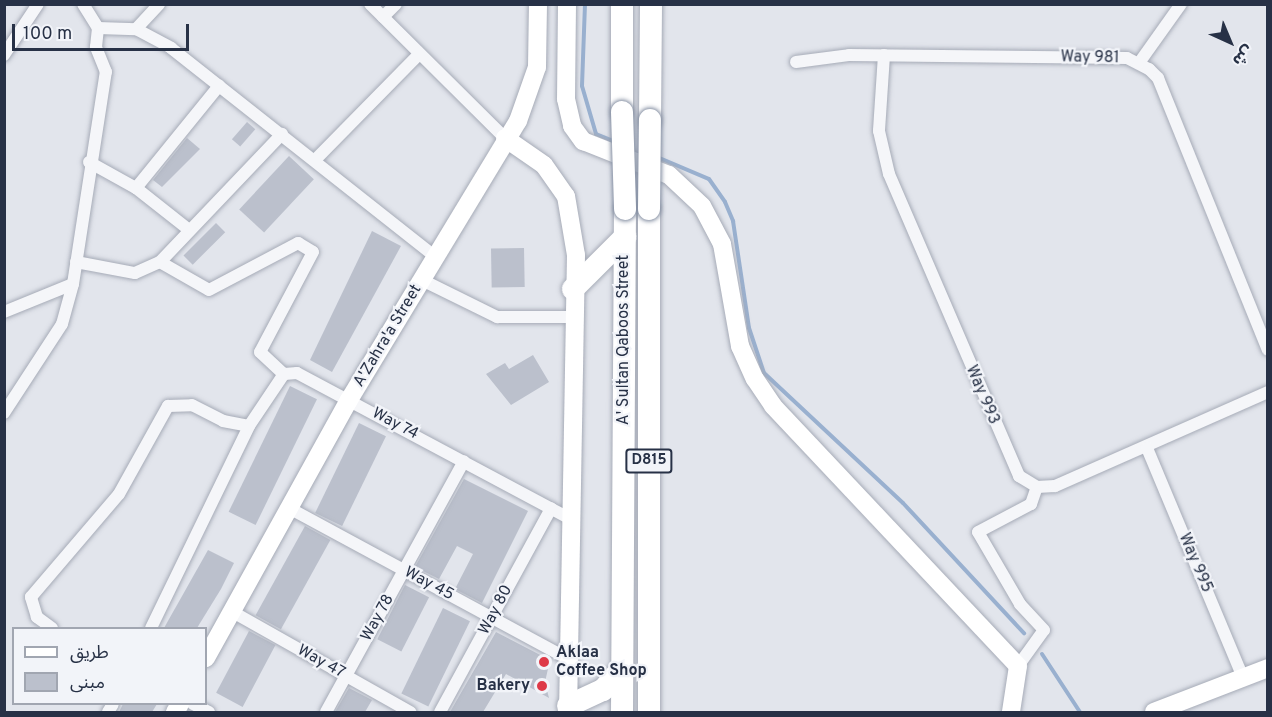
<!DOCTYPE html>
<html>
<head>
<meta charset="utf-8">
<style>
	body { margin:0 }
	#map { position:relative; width:1272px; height:717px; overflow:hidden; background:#e2e5ec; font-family:Overpass,"Noto Sans Arabic",sans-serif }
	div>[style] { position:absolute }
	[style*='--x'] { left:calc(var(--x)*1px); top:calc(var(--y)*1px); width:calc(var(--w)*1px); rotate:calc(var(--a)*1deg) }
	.stream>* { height:4px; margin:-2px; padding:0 2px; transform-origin:2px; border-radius:2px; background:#99b0cf }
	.building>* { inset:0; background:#bbc0cc; transform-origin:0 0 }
	.roads { filter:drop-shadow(0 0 2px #a6abb7) drop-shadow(0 0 2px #a6abb7) }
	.street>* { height:12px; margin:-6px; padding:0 6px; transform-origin:6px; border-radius:6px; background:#f5f6f9 }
	.secondary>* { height:18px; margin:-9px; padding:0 9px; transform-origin:9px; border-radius:9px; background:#fff }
	.highway>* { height:22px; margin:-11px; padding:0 11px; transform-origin:11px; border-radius:11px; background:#fff }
	.bridges { filter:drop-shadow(0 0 2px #8791a4) drop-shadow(0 0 2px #8791a4) }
	.highway-bridge>* { height:22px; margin:-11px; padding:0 11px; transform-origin:11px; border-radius:11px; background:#fff }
	.dots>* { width:16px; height:16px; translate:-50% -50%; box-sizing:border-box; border:3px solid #f2f4f9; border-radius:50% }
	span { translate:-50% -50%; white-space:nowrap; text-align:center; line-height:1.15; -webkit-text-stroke:4.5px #f2f4f9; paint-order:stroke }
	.shield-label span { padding:2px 4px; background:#f2f4f9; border:2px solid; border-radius:4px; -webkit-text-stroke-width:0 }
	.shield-label { font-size:15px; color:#273146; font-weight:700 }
	.street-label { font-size:16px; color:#273146 }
	.poi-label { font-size:16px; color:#273146; font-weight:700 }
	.left { translate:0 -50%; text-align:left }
	.right { translate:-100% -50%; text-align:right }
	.frame { position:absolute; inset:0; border:6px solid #273146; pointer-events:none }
	.legend { position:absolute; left:12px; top:627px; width:195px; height:78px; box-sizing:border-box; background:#f2f4f9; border:2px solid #a1a6b1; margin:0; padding:8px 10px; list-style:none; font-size:18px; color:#273146 }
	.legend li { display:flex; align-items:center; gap:12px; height:30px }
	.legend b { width:30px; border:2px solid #a1a6b1 }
	.north { position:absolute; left:1200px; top:12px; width:60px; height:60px; -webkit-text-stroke:4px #f2f4f9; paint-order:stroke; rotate:136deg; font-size:16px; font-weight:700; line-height:24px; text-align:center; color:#273146 }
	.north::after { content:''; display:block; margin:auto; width:21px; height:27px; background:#273146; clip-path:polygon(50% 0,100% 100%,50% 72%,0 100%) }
	.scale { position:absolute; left:12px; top:24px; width:177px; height:27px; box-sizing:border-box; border:3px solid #273146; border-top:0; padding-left:8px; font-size:18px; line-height:21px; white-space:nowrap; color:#273146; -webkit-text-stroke:4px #f2f4f9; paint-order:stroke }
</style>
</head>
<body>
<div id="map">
	<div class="stream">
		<div style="--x:585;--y:4;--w:82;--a:92.1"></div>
		<div style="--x:582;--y:86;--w:50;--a:73.7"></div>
		<div style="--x:596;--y:134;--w:22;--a:22"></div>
		<div style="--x:657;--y:157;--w:56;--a:22.9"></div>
		<div style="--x:709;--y:179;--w:28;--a:55"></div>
		<div style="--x:725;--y:202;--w:21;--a:67"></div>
		<div style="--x:733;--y:221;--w:108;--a:81.5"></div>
		<div style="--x:749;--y:328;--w:47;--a:71.6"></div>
		<div style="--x:764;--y:373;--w:190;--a:43.1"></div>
		<div style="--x:903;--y:503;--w:178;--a:47.1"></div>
		<div style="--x:1042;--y:654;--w:69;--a:56.8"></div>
	</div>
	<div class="building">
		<div style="left:247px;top:122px;width:11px;height:23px;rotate:41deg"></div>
		<div style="clip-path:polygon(187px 138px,200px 149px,162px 187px,153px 180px)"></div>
		<div style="left:289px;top:156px;width:34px;height:73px;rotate:43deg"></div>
		<div style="left:216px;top:223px;width:13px;height:46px;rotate:45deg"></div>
		<div style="clip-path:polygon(372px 231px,401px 246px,332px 372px,310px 360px)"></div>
		<div style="left:524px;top:248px;width:39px;height:33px;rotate:89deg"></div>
		<div style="clip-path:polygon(533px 355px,549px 382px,511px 405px,486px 374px,505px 363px,509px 369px)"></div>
		<div style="left:290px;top:386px;width:30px;height:140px;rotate:26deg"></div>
		<div style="left:359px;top:423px;width:30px;height:100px;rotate:26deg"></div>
		<div style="clip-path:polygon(464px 479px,528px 511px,482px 603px,455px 589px,473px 554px,457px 546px,439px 579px,415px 567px)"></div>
		<div style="left:305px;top:526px;width:29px;height:102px;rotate:29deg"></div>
		<div style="clip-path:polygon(208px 550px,234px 563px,221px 589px,197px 628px,164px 628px)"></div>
		<div style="left:405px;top:585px;width:27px;height:61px;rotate:27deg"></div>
		<div style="left:443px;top:608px;width:30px;height:95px;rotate:26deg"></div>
		<div style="left:249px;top:631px;width:30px;height:70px;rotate:28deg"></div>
		<div style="clip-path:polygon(496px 632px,550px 660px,545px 682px,549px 698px,506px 674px,483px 712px,450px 712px)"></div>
		<div style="clip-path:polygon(349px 688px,372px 700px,365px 712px,335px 712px)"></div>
		<div style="clip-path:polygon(123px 704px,157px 704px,152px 712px,119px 712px)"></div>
	</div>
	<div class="roads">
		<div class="street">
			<div style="--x:370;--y:4;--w:190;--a:44.8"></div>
			<div style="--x:383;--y:17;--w:18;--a:-45"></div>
			<div style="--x:98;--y:28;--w:38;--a:2"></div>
			<div style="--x:136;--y:29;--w:40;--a:28"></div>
			<div style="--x:171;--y:48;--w:337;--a:38.3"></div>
			<div style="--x:136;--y:29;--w:34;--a:-47"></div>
			<div style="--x:4;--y:55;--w:61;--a:-56.3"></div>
			<div style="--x:884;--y:55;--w:76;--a:93.8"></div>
			<div style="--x:879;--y:131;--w:44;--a:76.9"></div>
			<div style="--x:889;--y:174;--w:329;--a:66.7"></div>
			<div style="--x:1019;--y:476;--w:21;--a:31"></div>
			<div style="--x:1037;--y:487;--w:18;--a:-3"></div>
			<div style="--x:1055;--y:486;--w:233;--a:-23.8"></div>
			<div style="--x:796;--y:62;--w:53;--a:-7.5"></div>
			<div style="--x:849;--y:55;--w:278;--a:0.6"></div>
			<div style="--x:1127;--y:58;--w:25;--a:27"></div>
			<div style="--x:1149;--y:69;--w:13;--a:45"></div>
			<div style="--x:1158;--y:78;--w:293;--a:68"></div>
			<div style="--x:1139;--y:63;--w:72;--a:-54.6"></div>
			<div style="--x:315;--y:160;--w:148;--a:-45.5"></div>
			<div style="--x:89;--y:162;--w:54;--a:29"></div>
			<div style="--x:136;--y:188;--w:66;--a:38.3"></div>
			<div style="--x:136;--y:188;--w:132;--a:-50.9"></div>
			<div style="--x:76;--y:262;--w:60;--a:10.6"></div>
			<div style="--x:135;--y:273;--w:27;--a:-24"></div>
			<div style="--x:160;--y:262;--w:56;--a:29.7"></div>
			<div style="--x:209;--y:290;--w:101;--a:-27.8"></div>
			<div style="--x:298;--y:243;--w:17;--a:31"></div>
			<div style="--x:313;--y:252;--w:113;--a:117.9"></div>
			<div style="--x:260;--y:352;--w:33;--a:43"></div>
			<div style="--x:284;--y:374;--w:13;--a:-4"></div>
			<div style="--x:297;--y:373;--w:308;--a:28.1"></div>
			<div style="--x:160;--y:262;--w:177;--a:-46.4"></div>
			<div style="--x:422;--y:280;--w:84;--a:26.3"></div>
			<div style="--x:497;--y:317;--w:75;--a:0"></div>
			<div style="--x:4;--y:312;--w:74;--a:-22.1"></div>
			<div style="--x:4;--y:413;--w:106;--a:-56.9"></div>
			<div style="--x:62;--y:324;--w:41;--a:-74.6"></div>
			<div style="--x:73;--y:284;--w:215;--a:-81.2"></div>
			<div style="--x:106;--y:72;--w:27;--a:-112"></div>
			<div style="--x:96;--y:47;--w:19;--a:-84"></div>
			<div style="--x:98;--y:28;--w:28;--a:-122"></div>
			<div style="--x:1147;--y:448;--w:249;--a:67.3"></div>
			<div style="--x:289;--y:508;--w:319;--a:28.4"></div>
			<div style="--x:231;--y:611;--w:206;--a:29.4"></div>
			<div style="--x:52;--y:628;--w:19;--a:-144"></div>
			<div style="--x:37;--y:617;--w:21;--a:-107"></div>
			<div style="--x:31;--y:597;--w:135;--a:-49.5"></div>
			<div style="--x:119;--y:494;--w:101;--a:-60.9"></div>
			<div style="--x:168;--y:406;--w:24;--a:-2"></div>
			<div style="--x:192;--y:405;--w:35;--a:27"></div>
			<div style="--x:223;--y:421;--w:26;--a:11"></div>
			<div style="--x:151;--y:628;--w:225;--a:-64.1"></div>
			<div style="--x:249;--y:426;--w:63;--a:-56.1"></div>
			<div style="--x:1018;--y:666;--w:44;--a:-54.2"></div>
			<div style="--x:1044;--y:630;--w:35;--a:-133"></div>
			<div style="--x:1020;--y:604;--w:83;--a:-120.3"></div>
			<div style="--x:978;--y:532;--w:60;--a:-27.8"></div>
			<div style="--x:1031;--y:504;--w:18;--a:-71"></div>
			<div style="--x:193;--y:704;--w:18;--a:27"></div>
			<div style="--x:108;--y:712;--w:9;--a:-58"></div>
			<div style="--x:326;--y:712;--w:286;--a:-61.2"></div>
			<div style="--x:440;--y:712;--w:232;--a:-61.4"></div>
		</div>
		<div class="secondary">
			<div style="--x:567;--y:4;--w:95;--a:90.6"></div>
			<div style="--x:566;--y:99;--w:28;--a:77"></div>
			<div style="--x:572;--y:126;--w:19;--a:54"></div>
			<div style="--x:583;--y:141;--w:92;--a:21.6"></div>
			<div style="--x:669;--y:175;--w:45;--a:43.2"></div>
			<div style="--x:702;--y:206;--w:43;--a:62.2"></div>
			<div style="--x:722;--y:244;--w:104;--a:80"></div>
			<div style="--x:740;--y:346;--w:36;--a:66"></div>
			<div style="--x:755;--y:379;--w:32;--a:56"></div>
			<div style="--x:773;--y:406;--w:357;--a:46.7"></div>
			<div style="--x:1018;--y:666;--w:47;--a:98.7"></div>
			<div style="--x:505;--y:138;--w:47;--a:34.7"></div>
			<div style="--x:544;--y:165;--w:38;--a:55"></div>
			<div style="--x:566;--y:196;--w:60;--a:80.4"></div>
			<div style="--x:576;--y:255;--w:457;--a:91"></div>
			<div style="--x:206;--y:658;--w:295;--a:-61"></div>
			<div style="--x:349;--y:400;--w:326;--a:-58.8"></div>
			<div style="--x:518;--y:121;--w:57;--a:-70.6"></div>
			<div style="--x:537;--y:67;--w:63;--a:-89.1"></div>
			<div style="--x:175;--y:712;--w:9;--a:-58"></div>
			<div style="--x:1154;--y:712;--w:122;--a:-21.1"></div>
		</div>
		<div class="highway">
			<div style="--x:622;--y:4;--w:108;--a:90"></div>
			<div style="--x:650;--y:120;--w:116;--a:-89.5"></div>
			<div style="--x:573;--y:289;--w:74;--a:-45"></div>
			<div style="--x:568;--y:706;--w:38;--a:-25"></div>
			<div style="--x:603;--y:690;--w:30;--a:-49"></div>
			<div style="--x:622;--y:712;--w:503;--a:-89.66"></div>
			<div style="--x:649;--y:712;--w:503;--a:-90"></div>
		</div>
	</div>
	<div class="bridges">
		<div class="highway-bridge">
			<div style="--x:622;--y:112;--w:97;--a:88.2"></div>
			<div style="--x:649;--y:209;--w:89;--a:-89.4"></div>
		</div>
	</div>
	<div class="dots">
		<div style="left:544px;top:662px;background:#de3a48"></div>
		<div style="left:542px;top:686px;background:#de3a48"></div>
	</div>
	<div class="shield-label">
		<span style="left:649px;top:461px">D815</span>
	</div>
	<div class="street-label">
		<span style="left:1090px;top:58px;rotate:1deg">Way 981</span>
		<span style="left:388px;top:336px;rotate:-59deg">A'Zahra'a Street</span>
		<span style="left:624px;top:340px;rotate:-90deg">A' Sultan Qaboos Street</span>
		<span style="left:982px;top:395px;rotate:67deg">Way 993</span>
		<span style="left:395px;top:424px;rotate:28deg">Way 74</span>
		<span style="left:1195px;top:563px;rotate:67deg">Way 995</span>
		<span style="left:429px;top:584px;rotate:28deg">Way 45</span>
		<span style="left:496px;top:610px;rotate:-62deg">Way 80</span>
		<span style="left:378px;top:618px;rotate:-61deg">Way 78</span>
		<span style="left:321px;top:662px;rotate:29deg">Way 47</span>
	</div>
	<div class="poi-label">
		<span class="left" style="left:556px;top:662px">Aklaa<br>Coffee Shop</span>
		<span class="right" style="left:530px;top:686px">Bakery</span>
	</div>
	<div class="frame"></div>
	<ul class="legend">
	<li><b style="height:8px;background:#fff"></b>طريق</li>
	<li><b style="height:16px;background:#bbc0cc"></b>مبنى</li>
	</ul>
	<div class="north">ش</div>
	<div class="scale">100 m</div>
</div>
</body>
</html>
